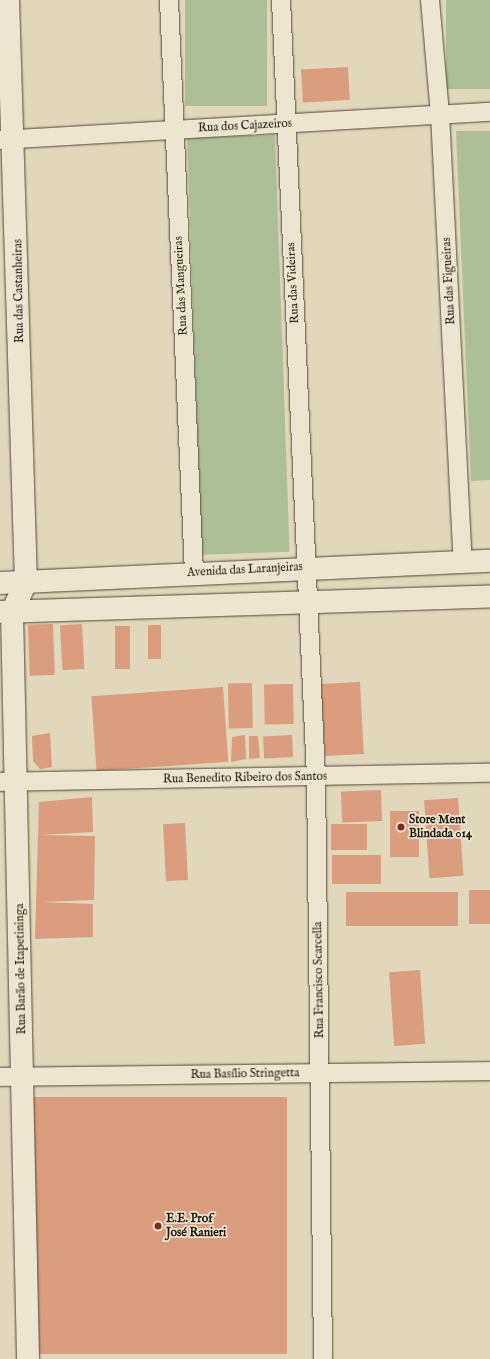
<!DOCTYPE html>
<html>
<head>
<meta charset="utf-8">
<style>
	body { margin:0 }
	#map { position:relative; width:490px; height:1359px; overflow:hidden; background:#e1d7ba; font-family:"IM FELL English",serif }
	div>[style] { position:absolute }
	[style*='--x'] { left:calc(var(--x)*1px); top:calc(var(--y)*1px); width:calc(var(--w)*1px); rotate:calc(var(--a)*1deg) }
	.green>* { inset:0; background:#adbf95; transform-origin:0 0 }
	.building>* { inset:0; background:#da9d7d; transform-origin:0 0 }
	.roads { filter:drop-shadow(0 0 1px #524838) drop-shadow(0 0 1px #524838) }
	.minor>* { height:18px; margin:-9px; padding:0 9px; transform-origin:9px; border-radius:9px; background:#ece5d2 }
	.tertiary>* { height:22px; margin:-11px; padding:0 11px; transform-origin:11px; border-radius:11px; background:#ece5d2 }
	.dots>* { width:11px; height:11px; translate:-50% -50%; box-sizing:border-box; border:2px solid #ece5d2; border-radius:50% }
	span { translate:-50% -50%; white-space:nowrap; text-align:center; line-height:1.15; -webkit-text-stroke:3.5px #ece5d2; paint-order:stroke }
	.street-label { font-size:12px; color:#23180c }
	.poi-label { font-size:12px; color:#23180c; font-weight:700 }
	.left { translate:0 -50%; text-align:left }
</style>
</head>
<body>
<div id="map">
	<div class="green">
		<div style="left:185px;top:0;width:82px;height:106px"></div>
		<div style="left:446px;top:0;width:44px;height:89px"></div>
		<div style="clip-path:polygon(456px 131px,490px 131px,490px 480px,471px 481px)"></div>
		<div style="left:275px;top:135px;width:417px;height:88px;rotate:88deg"></div>
	</div>
	<div class="building">
		<div style="left:348px;top:67px;width:33px;height:47px;rotate:87deg"></div>
		<div style="left:53px;top:624px;width:51px;height:25px;rotate:88deg"></div>
		<div style="left:82px;top:624px;width:45px;height:22px;rotate:87deg"></div>
		<div style="left:148px;top:625px;width:13px;height:34px"></div>
		<div style="left:115px;top:626px;width:15px;height:43px"></div>
		<div style="left:360px;top:682px;width:72px;height:39px;rotate:87deg"></div>
		<div style="left:252px;top:683px;width:45px;height:24px;rotate:89deg"></div>
		<div style="left:293px;top:684px;width:40px;height:29px;rotate:89deg"></div>
		<div style="left:223px;top:687px;width:75px;height:132px;rotate:86deg"></div>
		<div style="clip-path:polygon(50px 733px,52px 767px,40px 769px,33px 761px,32px 736px)"></div>
		<div style="clip-path:polygon(245px 735px,246px 759px,231px 762px,232px 737px)"></div>
		<div style="left:292px;top:735px;width:22px;height:29px;rotate:87deg"></div>
		<div style="clip-path:polygon(249px 736px,258px 736px,260px 758px,249px 759px)"></div>
		<div style="left:381px;top:790px;width:31px;height:40px;rotate:88deg"></div>
		<div style="clip-path:polygon(92px 797px,93px 832px,40px 835px,95px 836px,94px 900px,40px 902px,93px 904px,93px 937px,35px 939px,39px 802px)"></div>
		<div style="left:458px;top:798px;width:78px;height:34px;rotate:86deg"></div>
		<div style="left:390px;top:811px;width:29px;height:46px"></div>
		<div style="left:185px;top:823px;width:57px;height:22px;rotate:87deg"></div>
		<div style="left:367px;top:824px;width:26px;height:36px;rotate:90deg"></div>
		<div style="left:332px;top:855px;width:49px;height:29px"></div>
		<div style="left:490px;top:890px;width:34px;height:21px;rotate:90deg"></div>
		<div style="left:346px;top:892px;width:112px;height:34px"></div>
		<div style="left:420px;top:970px;width:74px;height:31px;rotate:86deg"></div>
		<div style="left:29px;top:1097px;width:258px;height:257px"></div>
	</div>
	<div class="roads">
		<div class="minor">
			<div style="--x:169;--y:0;--w:574;--a:87.5"></div>
			<div style="--x:281;--y:0;--w:777;--a:87.42"></div>
			<div style="--x:316;--y:776;--w:583;--a:89.31"></div>
			<div style="--x:430;--y:0;--w:114;--a:85"></div>
			<div style="--x:440;--y:114;--w:449;--a:87.1"></div>
			<div style="--x:0;--y:140;--w:491;--a:-3.3"></div>
			<div style="--x:0;--y:782;--w:490;--a:-1.1"></div>
			<div style="--x:0;--y:1077;--w:490;--a:-0.7"></div>
		</div>
		<div class="tertiary">
			<div style="--x:8;--y:0;--w:582;--a:88.23"></div>
			<div style="--x:26;--y:582;--w:33;--a:115"></div>
			<div style="--x:12;--y:612;--w:747;--a:88.77"></div>
			<div style="--x:0;--y:583;--w:490;--a:-2.6"></div>
			<div style="--x:0;--y:612;--w:490;--a:-1.8"></div>
		</div>
	</div>
	<div class="dots">
		<div style="left:401px;top:827px;background:#8f2418"></div>
		<div style="left:158px;top:1226px;background:#8f2418"></div>
	</div>
	<div class="street-label">
		<span style="left:245px;top:126px;rotate:-3deg">Rua dos Cajazeiros</span>
		<span style="left:449px;top:281px;rotate:-93deg">Rua das Figueiras</span>
		<span style="left:293px;top:283px;rotate:-93deg">Rua das Videiras</span>
		<span style="left:181px;top:286px;rotate:-93deg">Rua das Mangueiras</span>
		<span style="left:19px;top:291px;rotate:-91deg">Rua das Castanheiras</span>
		<span style="left:245px;top:570px;rotate:-3deg">Avenida das Laranjeiras</span>
		<span style="left:245px;top:778px;rotate:-1deg">Rua Benedito Ribeiro dos Santos</span>
		<span style="left:21px;top:969px;rotate:-91deg">Rua Barão de Itapetininga</span>
		<span style="left:319px;top:980px;rotate:-91deg">Rua Francisco Scarcella</span>
		<span style="left:245px;top:1074px;rotate:-1deg">Rua Basílio Stringetta</span>
	</div>
	<div class="poi-label">
		<span class="left" style="left:409px;top:827px">Store Ment<br>Blindada 014</span>
		<span class="left" style="left:166px;top:1226px">E.E. Prof<br>José Ranieri</span>
	</div>
</div>
</body>
</html>
